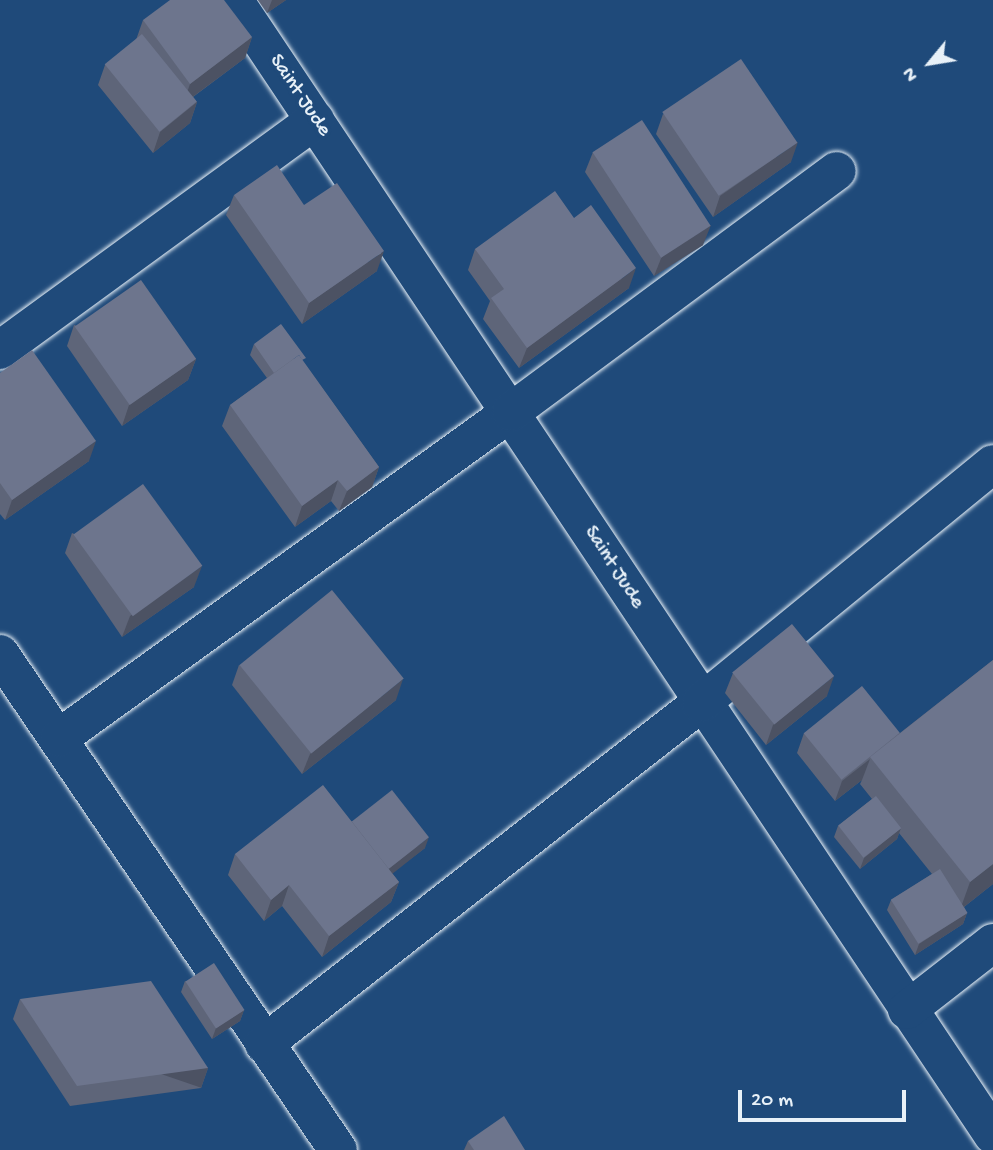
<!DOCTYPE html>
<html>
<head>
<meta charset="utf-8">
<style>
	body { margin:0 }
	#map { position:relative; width:993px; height:1150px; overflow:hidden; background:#1f4a7a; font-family:"Gochi Hand",sans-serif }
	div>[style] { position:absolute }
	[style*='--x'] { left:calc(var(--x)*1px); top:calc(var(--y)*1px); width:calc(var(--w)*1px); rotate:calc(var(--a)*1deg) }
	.roads { filter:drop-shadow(0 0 2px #e8f1f8) drop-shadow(0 0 2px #e8f1f8) }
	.minor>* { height:38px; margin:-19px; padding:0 19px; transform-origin:19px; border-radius:19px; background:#1f4a7a }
	.wall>* { inset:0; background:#5e6579 }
	.shaded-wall>* { inset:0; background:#4c5263; transform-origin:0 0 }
	.building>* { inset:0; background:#6d758d; transform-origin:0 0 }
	span { translate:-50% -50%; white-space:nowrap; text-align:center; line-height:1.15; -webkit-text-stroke:7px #1f4a7a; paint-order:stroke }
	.street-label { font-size:21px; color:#e8f1f8 }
	.north { position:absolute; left:895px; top:28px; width:70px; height:70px; -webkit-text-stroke:5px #1f4a7a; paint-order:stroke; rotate:240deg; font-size:19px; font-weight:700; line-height:28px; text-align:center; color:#e8f1f8 }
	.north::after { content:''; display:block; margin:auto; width:24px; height:32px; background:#e8f1f8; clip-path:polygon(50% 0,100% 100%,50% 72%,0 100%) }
	.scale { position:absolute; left:738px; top:1090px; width:168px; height:32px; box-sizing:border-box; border:4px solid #e8f1f8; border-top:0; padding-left:9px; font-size:21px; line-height:24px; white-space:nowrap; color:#e8f1f8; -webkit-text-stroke:5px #1f4a7a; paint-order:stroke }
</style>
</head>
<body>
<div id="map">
	<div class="roads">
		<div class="minor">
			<div style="--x:234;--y:0;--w:1365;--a:56.23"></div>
			<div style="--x:0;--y:350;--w:390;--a:-36.1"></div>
			<div style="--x:0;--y:654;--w:600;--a:55.73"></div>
			<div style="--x:59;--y:738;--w:557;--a:-35.8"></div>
			<div style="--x:511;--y:412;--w:405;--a:-36.5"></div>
			<div style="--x:907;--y:1010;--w:109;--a:-37.9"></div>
			<div style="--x:264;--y:1044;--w:554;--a:-37.97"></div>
			<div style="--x:701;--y:703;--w:377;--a:-39.3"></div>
		</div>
	</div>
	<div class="wall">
		<div style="clip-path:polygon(258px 0,286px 0,267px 13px)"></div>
		<div style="clip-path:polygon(143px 20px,252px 37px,245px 58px,193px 97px,197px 102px,190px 123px,153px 153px,98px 85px,105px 65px,136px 40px)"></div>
		<div style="clip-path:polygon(663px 114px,791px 162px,713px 217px,656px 134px)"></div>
		<div style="clip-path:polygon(593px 152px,703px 245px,654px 276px,585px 172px)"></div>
		<div style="clip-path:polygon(234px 195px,304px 205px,377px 271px,302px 324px,226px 215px)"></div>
		<div style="clip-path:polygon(574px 218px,629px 288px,519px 368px,483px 319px,490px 301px,468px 270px,475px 249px)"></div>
		<div style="clip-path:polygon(74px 325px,196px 359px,188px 380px,122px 426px,67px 346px)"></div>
		<div style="clip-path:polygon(254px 344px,304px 363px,379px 467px,372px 487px,339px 511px,331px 501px,295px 527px,222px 426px,230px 405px,267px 378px,250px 355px)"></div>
		<div style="clip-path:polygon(0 373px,89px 461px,5px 520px,0 514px)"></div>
		<div style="clip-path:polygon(72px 533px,194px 587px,122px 637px,65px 553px)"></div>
		<div style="clip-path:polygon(993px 660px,993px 884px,964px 907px,967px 913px,963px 924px,915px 955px,887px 910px,891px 900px,932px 874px,899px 833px,897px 839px,860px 869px,834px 837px,838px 826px,872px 799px,860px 784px,862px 780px,835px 801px,797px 753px,804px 733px,900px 733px)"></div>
		<div style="clip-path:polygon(239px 665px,396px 700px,302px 774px,232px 685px)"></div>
		<div style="clip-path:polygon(733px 673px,827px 696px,766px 745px,725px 693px)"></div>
		<div style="clip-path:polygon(351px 821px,425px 848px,392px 873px,399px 882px,391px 902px,322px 957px,282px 906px,264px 921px,228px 875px,235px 854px)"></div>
		<div style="clip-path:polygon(185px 981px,244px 1010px,240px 1021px,212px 1039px,181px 992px)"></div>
		<div style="clip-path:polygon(20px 999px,208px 1068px,201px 1088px,70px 1106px,13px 1019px)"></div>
		<div style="clip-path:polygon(468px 1141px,525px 1150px,464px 1150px)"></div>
	</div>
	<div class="shaded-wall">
		<div style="clip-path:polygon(272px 0,286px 0,267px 13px)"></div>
		<div style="clip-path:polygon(252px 37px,245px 58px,183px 104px,190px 84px)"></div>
		<div style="clip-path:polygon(197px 102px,190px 123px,153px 153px,160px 132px)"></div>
		<div style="clip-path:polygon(798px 142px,791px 162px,713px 217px,720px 196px)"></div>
		<div style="clip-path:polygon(711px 225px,703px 245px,654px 276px,662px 256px)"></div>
		<div style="clip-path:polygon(384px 251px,377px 271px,302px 324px,309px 303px)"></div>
		<div style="clip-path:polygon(636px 268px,629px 288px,519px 368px,527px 348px)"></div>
		<div style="clip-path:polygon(196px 359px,188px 380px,122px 426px,129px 405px)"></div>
		<div style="clip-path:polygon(96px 441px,89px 461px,5px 520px,12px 500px)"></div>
		<div style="clip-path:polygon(379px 467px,372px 487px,339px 511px,347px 491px)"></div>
		<div style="clip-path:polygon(338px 480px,331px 501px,295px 527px,302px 506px)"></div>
		<div style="clip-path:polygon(202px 566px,194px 587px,122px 637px,130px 616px)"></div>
		<div style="clip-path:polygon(834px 676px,827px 696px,766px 745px,773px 725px)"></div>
		<div style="clip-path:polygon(403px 679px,396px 700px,302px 774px,310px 754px)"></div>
		<div style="clip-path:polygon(870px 759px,862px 780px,835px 801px,842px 781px)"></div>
		<div style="clip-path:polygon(901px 828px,897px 839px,860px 869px,864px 858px)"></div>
		<div style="clip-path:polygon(429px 837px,425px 848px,382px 882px,386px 871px)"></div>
		<div style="clip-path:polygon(993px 864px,993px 884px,960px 910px,970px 882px)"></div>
		<div style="clip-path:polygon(399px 882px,391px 902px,322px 957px,329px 936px)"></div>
		<div style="clip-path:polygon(289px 885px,282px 906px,264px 921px,271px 900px)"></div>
		<div style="clip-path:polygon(967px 913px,963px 924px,915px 955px,919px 944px)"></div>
		<div style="clip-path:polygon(244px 1010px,240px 1021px,212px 1039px,216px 1028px)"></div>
		<div style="left:208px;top:1068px;width:21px;height:132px;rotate:109deg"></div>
	</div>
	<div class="building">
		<div style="clip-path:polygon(170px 0,224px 0,252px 37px,190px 84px,143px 20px)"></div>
		<div style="left:142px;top:34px;width:87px;height:48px;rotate:51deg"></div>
		<div style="left:741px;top:59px;width:101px;height:95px;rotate:56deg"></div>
		<div style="left:642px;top:120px;width:126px;height:59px;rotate:57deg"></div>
		<div style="clip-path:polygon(277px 165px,304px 205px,337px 183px,384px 251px,309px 303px,234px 195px)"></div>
		<div style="clip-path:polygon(555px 191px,574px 218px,591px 205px,636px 268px,527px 348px,491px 298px,504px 289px,475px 249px)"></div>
		<div style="left:141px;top:280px;width:96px;height:81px;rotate:55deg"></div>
		<div style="clip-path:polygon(281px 324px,306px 358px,302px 360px,299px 355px,274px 373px,254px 344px)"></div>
		<div style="clip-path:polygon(32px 350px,96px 441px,12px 500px,0 483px,0 373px)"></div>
		<div style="clip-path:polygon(299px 355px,379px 467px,347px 491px,338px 480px,302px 506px,230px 405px)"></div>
		<div style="left:143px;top:484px;width:101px;height:86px;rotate:54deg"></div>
		<div style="left:332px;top:590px;width:114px;height:119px;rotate:51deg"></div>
		<div style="left:792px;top:624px;width:67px;height:77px;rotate:51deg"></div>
		<div style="clip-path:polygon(993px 660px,993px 864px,970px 882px,870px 757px)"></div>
		<div style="left:862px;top:686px;width:60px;height:75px;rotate:51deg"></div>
		<div style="clip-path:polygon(323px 785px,399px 882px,329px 936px,289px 885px,271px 900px,235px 854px)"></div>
		<div style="left:392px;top:790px;width:60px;height:51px;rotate:52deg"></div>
		<div style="left:876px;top:796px;width:41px;height:48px;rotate:52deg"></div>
		<div style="left:940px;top:869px;width:52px;height:58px;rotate:58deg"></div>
		<div style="left:214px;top:963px;width:56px;height:34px;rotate:57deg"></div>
		<div style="clip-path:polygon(151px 981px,208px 1068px,77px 1086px,20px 999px)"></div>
		<div style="clip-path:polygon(504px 1116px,525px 1150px,474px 1150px,468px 1141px)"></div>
	</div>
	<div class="street-label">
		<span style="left:299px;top:96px;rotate:56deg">Saint Jude</span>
		<span style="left:613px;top:568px;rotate:57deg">Saint Jude</span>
	</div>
	<div class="north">N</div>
	<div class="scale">20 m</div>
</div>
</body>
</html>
